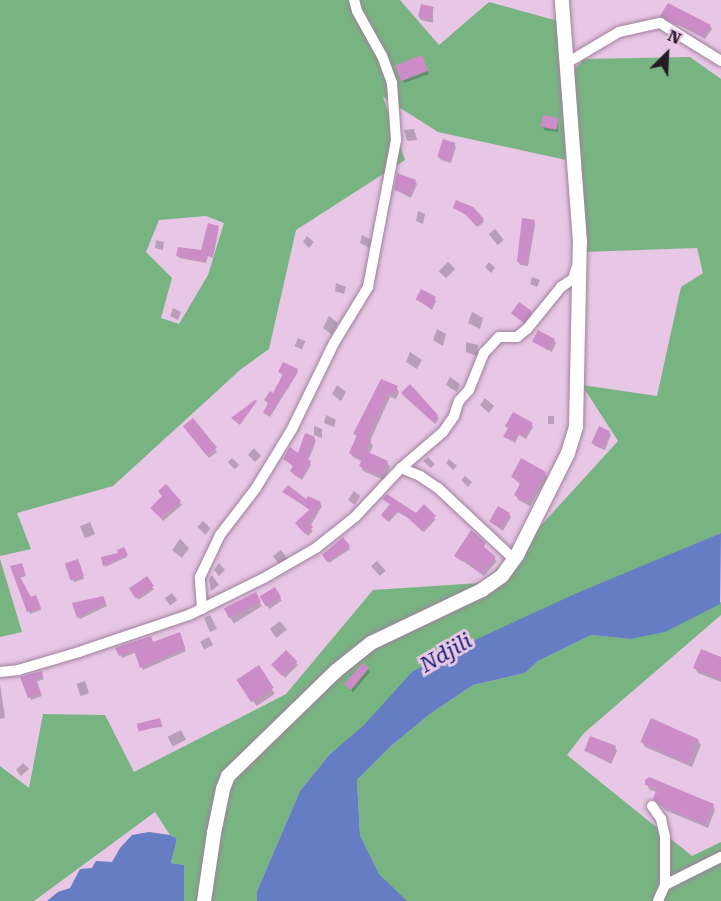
<!DOCTYPE html>
<html>
<head>
<meta charset="utf-8">
<style>
	body { margin:0 }
	#map { position:relative; width:721px; height:901px; overflow:hidden; background:#e8c6e5; font-family:"Roboto Serif",serif }
	div>[style] { position:absolute }
	[style*='--x'] { left:calc(var(--x)*1px); top:calc(var(--y)*1px); width:calc(var(--w)*1px); rotate:calc(var(--a)*1deg) }
	.green>* { inset:0; background:#78b482 }
	.water>* { inset:0; background:#657dc2 }
	.shadow>* { inset:0; background:#0003; transform-origin:0 0 }
	.building>* { inset:0; background:#cc8cc8; transform-origin:0 0 }
	.roads { filter:drop-shadow(0 0 2px #9f809c) drop-shadow(0 0 2px #9f809c) }
	.minor>* { height:10px; margin:-5px; padding:0 5px; transform-origin:5px; border-radius:5px; background:#fff }
	.tertiary>* { height:14px; margin:-7px; padding:0 7px; transform-origin:7px; border-radius:7px; background:#fff }
	span { translate:-50% -50%; white-space:nowrap; text-align:center; line-height:1.15; -webkit-text-stroke:6px #e8c6e5; paint-order:stroke }
	.water-label { font-size:21px; color:#121d70; font-style:italic }
	.north { position:absolute; left:637px; top:24px; width:60px; height:60px; -webkit-text-stroke:4px #e8c6e5; paint-order:stroke; rotate:24deg; font-size:16px; font-weight:700; line-height:24px; text-align:center; color:#261a25 }
	.north::after { content:''; display:block; margin:auto; width:21px; height:27px; background:#261a25; clip-path:polygon(50% 0,100% 100%,50% 72%,0 100%) }
</style>
</head>
<body>
<div id="map">
	<div class="green">
		<div style="clip-path:polygon(evenodd,0 0,400px 0,439px 45px,489px 2px,558px 21px,566px 160px,438px 132px,383px 97px,405px 160px,296px 230px,269px 349px,240px 370px,113px 486px,17px 513px,31px 549px,0 556px,0 0,206px 216px,224px 223px,208px 275px,179px 324px,161px 318px,172px 278px,146px 252px,159px 220px,206px 216px)"></div>
		<div style="clip-path:polygon(690px 57px,721px 79px,721px 533px,464px 645px,329px 755px,300px 791px,257px 891px,257px 901px,184px 901px,184px 865px,171px 863px,177px 839px,170px 835px,155px 812px,34px 901px,0 901px,0 766px,29px 788px,43px 714px,105px 715px,134px 772px,286px 694px,373px 590px,480px 583px,515px 554px,618px 441px,582px 385px,657px 396px,681px 287px,703px 273px,697px 248px,583px 252px,570px 74px,584px 59px)"></div>
		<div style="clip-path:polygon(0 559px,22px 632px,0 637px)"></div>
		<div style="clip-path:polygon(721px 602px,721px 615px,584px 733px,567px 755px,692px 856px,721px 842px,721px 901px,406px 901px,379px 874px,360px 835px,357px 780px,391px 746px,430px 714px,473px 685px,525px 673px,538px 661px,591px 635px,630px 639px)"></div>
	</div>
	<div class="water">
		<div style="clip-path:polygon(721px 533px,720px 604px,665px 632px,630px 639px,591px 635px,538px 661px,525px 673px,473px 685px,430px 714px,391px 746px,357px 780px,360px 835px,379px 874px,407px 901px,257px 901px,257px 891px,300px 791px,329px 755px,364px 725px,412px 672px,464px 645px,577px 593px)"></div>
		<div style="clip-path:polygon(149px 832px,170px 835px,177px 839px,171px 863px,184px 865px,184px 901px,47px 901px,58px 892px,70px 888px,80px 869px,92px 868px,96px 861px,112px 862px,120px 848px,132px 835px)"></div>
	</div>
	<div class="shadow">
		<div style="clip-path:polygon(433px 8px,433px 23px,421px 20px,419px 17px)"></div>
		<div style="clip-path:polygon(662px 16px,710px 26px,712px 29px,705px 39px)"></div>
		<div style="clip-path:polygon(423px 60px,429px 74px,404px 83px,397px 66px)"></div>
		<div style="clip-path:polygon(558px 119px,558px 132px,544px 130px,543px 126px)"></div>
		<div style="clip-path:polygon(414px 129px,417px 140px,407px 141px,404px 130px)"></div>
		<div style="clip-path:polygon(454px 144px,456px 147px,451px 163px,441px 160px,439px 157px)"></div>
		<div style="clip-path:polygon(415px 181px,417px 184px,411px 198px,396px 190px)"></div>
		<div style="clip-path:polygon(454px 208px,472px 208px,484px 222px,478px 227px,468px 216px)"></div>
		<div style="clip-path:polygon(418px 211px,425px 214px,423px 224px,416px 221px)"></div>
		<div style="clip-path:polygon(534px 222px,535px 225px,528px 266px,520px 265px,518px 262px)"></div>
		<div style="clip-path:polygon(219px 228px,213px 258px,208px 256px,206px 263px,179px 258px,178px 256px,202px 252px)"></div>
		<div style="left:495px;top:229px;width:14px;height:8px;rotate:51deg"></div>
		<div style="clip-path:polygon(362px 235px,371px 240px,369px 248px,360px 243px)"></div>
		<div style="clip-path:polygon(307px 236px,314px 242px,309px 248px,303px 242px)"></div>
		<div style="clip-path:polygon(156px 240px,164px 242px,163px 250px,155px 248px)"></div>
		<div style="left:448px;top:262px;width:10px;height:13px;rotate:45deg"></div>
		<div style="clip-path:polygon(489px 262px,495px 268px,491px 273px,485px 267px)"></div>
		<div style="clip-path:polygon(532px 277px,540px 280px,537px 287px,530px 284px)"></div>
		<div style="clip-path:polygon(336px 283px,346px 287px,344px 294px,335px 291px)"></div>
		<div style="clip-path:polygon(434px 298px,436px 301px,432px 310px,417px 299px)"></div>
		<div style="clip-path:polygon(173px 308px,181px 312px,178px 320px,170px 316px)"></div>
		<div style="clip-path:polygon(472px 312px,483px 318px,480px 329px,468px 323px)"></div>
		<div style="clip-path:polygon(531px 312px,532px 315px,525px 324px,513px 314px)"></div>
		<div style="clip-path:polygon(329px 316px,338px 323px,332px 335px,323px 328px)"></div>
		<div style="clip-path:polygon(437px 329px,446px 334px,443px 346px,433px 340px)"></div>
		<div style="left:298px;top:338px;width:8px;height:9px;rotate:23deg"></div>
		<div style="clip-path:polygon(554px 340px,556px 343px,552px 352px,534px 341px)"></div>
		<div style="clip-path:polygon(466px 342px,478px 345px,477px 356px,466px 352px)"></div>
		<div style="clip-path:polygon(410px 352px,422px 360px,417px 369px,406px 362px)"></div>
		<div style="clip-path:polygon(297px 370px,298px 372px,270px 417px,267px 415px,265px 412px,283px 376px,280px 372px)"></div>
		<div style="clip-path:polygon(450px 377px,460px 384px,457px 392px,446px 385px)"></div>
		<div style="clip-path:polygon(382px 381px,396px 387px,399px 392px,396px 399px,390px 397px,370px 441px,373px 446px,369px 454px,387px 462px,390px 467px,384px 480px,363px 471px,361px 466px,363px 462px,353px 457px,350px 453px,357px 437px,355px 434px)"></div>
		<div style="clip-path:polygon(337px 385px,346px 392px,341px 401px,332px 394px)"></div>
		<div style="clip-path:polygon(410px 387px,437px 416px,439px 419px,435px 424px,404px 396px,403px 394px)"></div>
		<div style="clip-path:polygon(485px 398px,494px 406px,489px 413px,480px 405px)"></div>
		<div style="clip-path:polygon(326px 415px,336px 420px,334px 427px,324px 423px)"></div>
		<div style="left:548px;top:416px;width:6px;height:8px"></div>
		<div style="clip-path:polygon(532px 424px,533px 427px,526px 439px,519px 435px,515px 443px,505px 437px,508px 429px,507px 426px)"></div>
		<div style="clip-path:polygon(314px 426px,322px 429px,322px 438px,314px 435px)"></div>
		<div style="clip-path:polygon(187px 430px,215px 449px,217px 452px,209px 458px)"></div>
		<div style="clip-path:polygon(609px 432px,611px 435px,605px 450px,595px 446px,593px 443px)"></div>
		<div style="clip-path:polygon(314px 438px,316px 441px,308px 461px,311px 465px,302px 480px,293px 474px,294px 467px,284px 459px,299px 455px)"></div>
		<div style="clip-path:polygon(254px 448px,261px 456px,255px 462px,248px 455px)"></div>
		<div style="clip-path:polygon(428px 457px,435px 464px,431px 468px,423px 461px)"></div>
		<div style="left:232px;top:458px;width:10px;height:6px;rotate:45deg"></div>
		<div style="clip-path:polygon(449px 459px,457px 466px,453px 470px,446px 463px)"></div>
		<div style="clip-path:polygon(545px 473px,547px 477px,530px 506px,518px 500px,516px 495px,521px 485px,512px 477px)"></div>
		<div style="clip-path:polygon(465px 476px,472px 482px,468px 487px,461px 480px)"></div>
		<div style="clip-path:polygon(166px 486px,182px 505px,163px 521px,154px 511px,164px 497px)"></div>
		<div style="clip-path:polygon(354px 491px,360px 496px,355px 505px,348px 500px)"></div>
		<div style="clip-path:polygon(284px 492px,307px 502px,320px 503px,322px 506px,310px 527px,313px 531px,308px 536px,299px 526px,311px 511px)"></div>
		<div style="clip-path:polygon(384px 500px,416px 515px,436px 519px,424px 532px,410px 519px,398px 512px,389px 522px,384px 517px,391px 505px)"></div>
		<div style="clip-path:polygon(509px 514px,511px 517px,503px 531px,491px 522px)"></div>
		<div style="left:203px;top:521px;width:11px;height:8px;rotate:45deg"></div>
		<div style="left:90px;top:522px;width:13px;height:11px;rotate:67deg"></div>
		<div style="clip-path:polygon(180px 539px,189px 548px,182px 558px,172px 550px)"></div>
		<div style="clip-path:polygon(485px 544px,484px 549px,497px 561px,484px 576px,456px 556px)"></div>
		<div style="clip-path:polygon(349px 547px,350px 549px,329px 563px,324px 555px)"></div>
		<div style="clip-path:polygon(124px 549px,127px 557px,105px 567px,103px 558px,121px 555px)"></div>
		<div style="clip-path:polygon(281px 550px,288px 559px,279px 564px,273px 556px)"></div>
		<div style="left:377px;top:561px;width:13px;height:8px;rotate:48deg"></div>
		<div style="clip-path:polygon(219px 563px,225px 570px,219px 576px,214px 570px)"></div>
		<div style="clip-path:polygon(79px 564px,84px 579px,74px 582px,72px 579px)"></div>
		<div style="clip-path:polygon(12px 567px,23px 567px,26px 576px,19px 578px,30px 598px,37px 599px,41px 610px,30px 614px)"></div>
		<div style="clip-path:polygon(212px 575px,219px 585px,211px 591px,209px 579px)"></div>
		<div style="left:146px;top:578px;width:14px;height:18px;rotate:56deg"></div>
		<div style="left:274px;top:589px;width:14px;height:15px;rotate:56deg"></div>
		<div style="left:172px;top:593px;width:9px;height:9px;rotate:54deg"></div>
		<div style="left:255px;top:595px;width:13px;height:33px;rotate:58deg"></div>
		<div style="clip-path:polygon(103px 597px,107px 606px,80px 619px,78px 617px)"></div>
		<div style="clip-path:polygon(210px 615px,217px 629px,210px 632px,204px 618px)"></div>
		<div style="left:280px;top:621px;width:11px;height:13px;rotate:52deg"></div>
		<div style="clip-path:polygon(181px 637px,186px 651px,143px 670px,137px 652px,122px 658px,118px 648px)"></div>
		<div style="left:209px;top:637px;width:9px;height:10px;rotate:63deg"></div>
		<div style="clip-path:polygon(286px 652px,298px 665px,285px 678px,276px 668px)"></div>
		<div style="clip-path:polygon(721px 658px,721px 682px,698px 673px,695px 668px)"></div>
		<div style="left:258px;top:668px;width:31px;height:22px;rotate:57deg"></div>
		<div style="clip-path:polygon(368px 669px,370px 672px,353px 692px,346px 685px)"></div>
		<div style="clip-path:polygon(41px 673px,44px 679px,36px 682px,42px 696px,31px 700px,22px 678px)"></div>
		<div style="left:85px;top:681px;width:13px;height:9px;rotate:72deg"></div>
		<div style="clip-path:polygon(0 684px,5px 718px,0 719px)"></div>
		<div style="clip-path:polygon(159px 720px,162px 727px,138px 729px)"></div>
		<div style="left:181px;top:730px;width:11px;height:15px;rotate:63deg"></div>
		<div style="clip-path:polygon(698px 740px,701px 745px,692px 767px,645px 747px,642px 742px)"></div>
		<div style="clip-path:polygon(615px 748px,617px 751px,611px 764px,586px 751px)"></div>
		<div style="clip-path:polygon(23px 763px,29px 769px,21px 776px,16px 770px)"></div>
		<div style="clip-path:polygon(647px 785px,713px 805px,715px 810px,708px 828px,665px 810px,654px 799px,657px 792px,650px 790px)"></div>
	</div>
	<div class="building">
		<div style="clip-path:polygon(668px 3px,711px 25px,703px 37px,680px 23px,678px 26px,660px 16px)"></div>
		<div style="left:421px;top:4px;width:13px;height:13px;rotate:13deg"></div>
		<div style="left:422px;top:55px;width:17px;height:29px;rotate:69deg"></div>
		<div style="left:543px;top:115px;width:16px;height:12px;rotate:11deg"></div>
		<div style="left:443px;top:139px;width:13px;height:19px;rotate:18deg"></div>
		<div style="clip-path:polygon(397px 173px,416px 180px,409px 195px,394px 190px)"></div>
		<div style="clip-path:polygon(456px 200px,473px 207px,484px 219px,476px 226px,465px 214px,453px 208px)"></div>
		<div style="clip-path:polygon(522px 218px,535px 220px,526px 264px,517px 262px)"></div>
		<div style="clip-path:polygon(208px 223px,219px 226px,212px 256px,207px 255px,205px 261px,176px 256px,178px 247px,201px 250px)"></div>
		<div style="left:421px;top:289px;width:17px;height:12px;rotate:28deg"></div>
		<div style="left:519px;top:302px;width:16px;height:14px;rotate:35deg"></div>
		<div style="left:538px;top:330px;width:19px;height:13px;rotate:28deg"></div>
		<div style="clip-path:polygon(283px 362px,298px 369px,288px 389px,286px 388px,269px 416px,263px 413px,268px 403px,264px 400px,270px 391px,273px 393px,283px 374px,278px 372px)"></div>
		<div style="clip-path:polygon(381px 379px,398px 386px,393px 395px,388px 393px,367px 438px,371px 440px,366px 451px,388px 461px,381px 476px,359px 466px,362px 459px,349px 453px,357px 435px,353px 434px)"></div>
		<div style="clip-path:polygon(410px 384px,438px 415px,433px 422px,401px 393px)"></div>
		<div style="clip-path:polygon(255px 400px,257px 401px,240px 425px,231px 418px)"></div>
		<div style="clip-path:polygon(513px 412px,533px 423px,524px 437px,517px 433px,514px 441px,503px 437px,508px 428px,505px 426px)"></div>
		<div style="left:193px;top:418px;width:38px;height:13px;rotate:51deg"></div>
		<div style="left:599px;top:426px;width:12px;height:19px;rotate:24deg"></div>
		<div style="clip-path:polygon(305px 433px,315px 437px,307px 459px,311px 461px,300px 478px,290px 471px,293px 466px,283px 459px,290px 447px,298px 453px)"></div>
		<div style="clip-path:polygon(521px 458px,546px 472px,528px 503px,514px 495px,521px 482px,511px 477px)"></div>
		<div style="clip-path:polygon(166px 484px,181px 501px,161px 518px,150px 508px,162px 496px,158px 491px)"></div>
		<div style="clip-path:polygon(288px 485px,306px 499px,308px 496px,321px 502px,309px 523px,313px 527px,305px 534px,295px 523px,310px 509px,282px 492px)"></div>
		<div style="clip-path:polygon(387px 494px,416px 513px,424px 504px,436px 516px,422px 531px,407px 517px,396px 511px,387px 521px,381px 515px,390px 504px,382px 499px)"></div>
		<div style="left:498px;top:506px;width:14px;height:18px;rotate:30deg"></div>
		<div style="clip-path:polygon(471px 530px,486px 543px,483px 546px,496px 557px,482px 574px,464px 559px,463px 562px,454px 556px)"></div>
		<div style="clip-path:polygon(343px 537px,350px 546px,327px 562px,322px 555px)"></div>
		<div style="clip-path:polygon(124px 547px,128px 555px,103px 566px,101px 557px,118px 553px,117px 550px)"></div>
		<div style="left:78px;top:559px;width:18px;height:14px;rotate:71deg"></div>
		<div style="clip-path:polygon(22px 563px,25px 574px,19px 575px,31px 597px,36px 595px,41px 608px,27px 612px,10px 566px)"></div>
		<div style="left:147px;top:576px;width:12px;height:22px;rotate:55deg"></div>
		<div style="left:275px;top:587px;width:12px;height:18px;rotate:59deg"></div>
		<div style="left:256px;top:592px;width:11px;height:36px;rotate:63deg"></div>
		<div style="clip-path:polygon(103px 596px,106px 603px,77px 618px,72px 603px)"></div>
		<div style="clip-path:polygon(180px 632px,185px 648px,140px 668px,134px 650px,119px 656px,115px 648px,151px 636px,153px 642px)"></div>
		<div style="clip-path:polygon(701px 649px,721px 657px,721px 679px,693px 668px)"></div>
		<div style="left:286px;top:650px;width:16px;height:21px;rotate:45deg"></div>
		<div style="clip-path:polygon(363px 663px,369px 668px,351px 690px,344px 684px)"></div>
		<div style="left:259px;top:665px;width:27px;height:27px;rotate:57deg"></div>
		<div style="clip-path:polygon(42px 671px,43px 676px,36px 679px,41px 693px,28px 698px,20px 677px)"></div>
		<div style="left:160px;top:718px;width:8px;height:24px;rotate:76deg"></div>
		<div style="left:651px;top:718px;width:52px;height:26px;rotate:24deg"></div>
		<div style="left:590px;top:736px;width:28px;height:16px;rotate:21deg"></div>
		<div style="clip-path:polygon(649px 777px,714px 804px,705px 824px,660px 805px,653px 799px,657px 788px,645px 785px,645px 780px)"></div>
	</div>
	<div class="roads">
		<div class="minor">
			<div style="--x:565;--y:64;--w:63;--a:-30.7"></div>
			<div style="--x:619;--y:32;--w:42;--a:-12.4"></div>
			<div style="--x:660;--y:23;--w:72;--a:31.9"></div>
			<div style="--x:401;--y:468;--w:21;--a:23"></div>
			<div style="--x:420;--y:476;--w:22;--a:34"></div>
			<div style="--x:438;--y:488;--w:104;--a:43.1"></div>
			<div style="--x:202;--y:609;--w:32;--a:-94"></div>
			<div style="--x:200;--y:577;--w:47;--a:-64.5"></div>
			<div style="--x:220;--y:535;--w:59;--a:-52.5"></div>
			<div style="--x:256;--y:488;--w:69;--a:-58.6"></div>
			<div style="--x:292;--y:429;--w:96;--a:-64"></div>
			<div style="--x:334;--y:343;--w:66;--a:-58.7"></div>
			<div style="--x:368;--y:287;--w:150;--a:-79.2"></div>
			<div style="--x:396;--y:140;--w:57;--a:-94"></div>
			<div style="--x:392;--y:83;--w:29;--a:-110"></div>
			<div style="--x:382;--y:56;--w:51;--a:-119.1"></div>
			<div style="--x:357;--y:11;--w:11;--a:-105"></div>
			<div style="--x:0;--y:672;--w:18;--a:-6"></div>
			<div style="--x:18;--y:670;--w:64;--a:-16.4"></div>
			<div style="--x:79;--y:652;--w:118;--a:-18.7"></div>
			<div style="--x:191;--y:614;--w:81;--a:-26.3"></div>
			<div style="--x:264;--y:578;--w:60;--a:-30"></div>
			<div style="--x:316;--y:548;--w:50;--a:-38.5"></div>
			<div style="--x:355;--y:517;--w:67;--a:-46.8"></div>
			<div style="--x:401;--y:468;--w:55;--a:-40.6"></div>
			<div style="--x:443;--y:432;--w:19;--a:-55"></div>
			<div style="--x:454;--y:416;--w:16;--a:-72"></div>
			<div style="--x:459;--y:401;--w:15;--a:-48"></div>
			<div style="--x:469;--y:390;--w:40;--a:-68"></div>
			<div style="--x:484;--y:353;--w:22;--a:-47"></div>
			<div style="--x:499;--y:337;--w:18;--a:0"></div>
			<div style="--x:517;--y:337;--w:13;--a:-39"></div>
			<div style="--x:527;--y:329;--w:54;--a:-51"></div>
			<div style="--x:561;--y:287;--w:14;--a:-34"></div>
			<div style="--x:573;--y:279;--w:14;--a:-73"></div>
			<div style="--x:652;--y:806;--w:16;--a:55"></div>
			<div style="--x:661;--y:819;--w:18;--a:77"></div>
			<div style="--x:665;--y:837;--w:48;--a:90"></div>
			<div style="--x:665;--y:885;--w:17;--a:114"></div>
			<div style="--x:665;--y:885;--w:63;--a:-26.6"></div>
		</div>
		<div class="tertiary">
			<div style="--x:204;--y:901;--w:69;--a:-81.6"></div>
			<div style="--x:214;--y:833;--w:45;--a:-78.4"></div>
			<div style="--x:223;--y:789;--w:14;--a:-69"></div>
			<div style="--x:228;--y:776;--w:151;--a:-44.2"></div>
			<div style="--x:336;--y:671;--w:45;--a:-38.7"></div>
			<div style="--x:371;--y:643;--w:123;--a:-25.5"></div>
			<div style="--x:482;--y:590;--w:24;--a:-35"></div>
			<div style="--x:502;--y:576;--w:26;--a:-54"></div>
			<div style="--x:517;--y:555;--w:114;--a:-63.4"></div>
			<div style="--x:568;--y:453;--w:28;--a:-73"></div>
			<div style="--x:576;--y:426;--w:184;--a:-88.8"></div>
			<div style="--x:580;--y:242;--w:243;--a:-94.3"></div>
		</div>
	</div>
	<div class="water-label">
		<span style="left:446px;top:653px;rotate:-30deg">Ndjili</span>
	</div>
	<div class="north">N</div>
</div>
</body>
</html>
